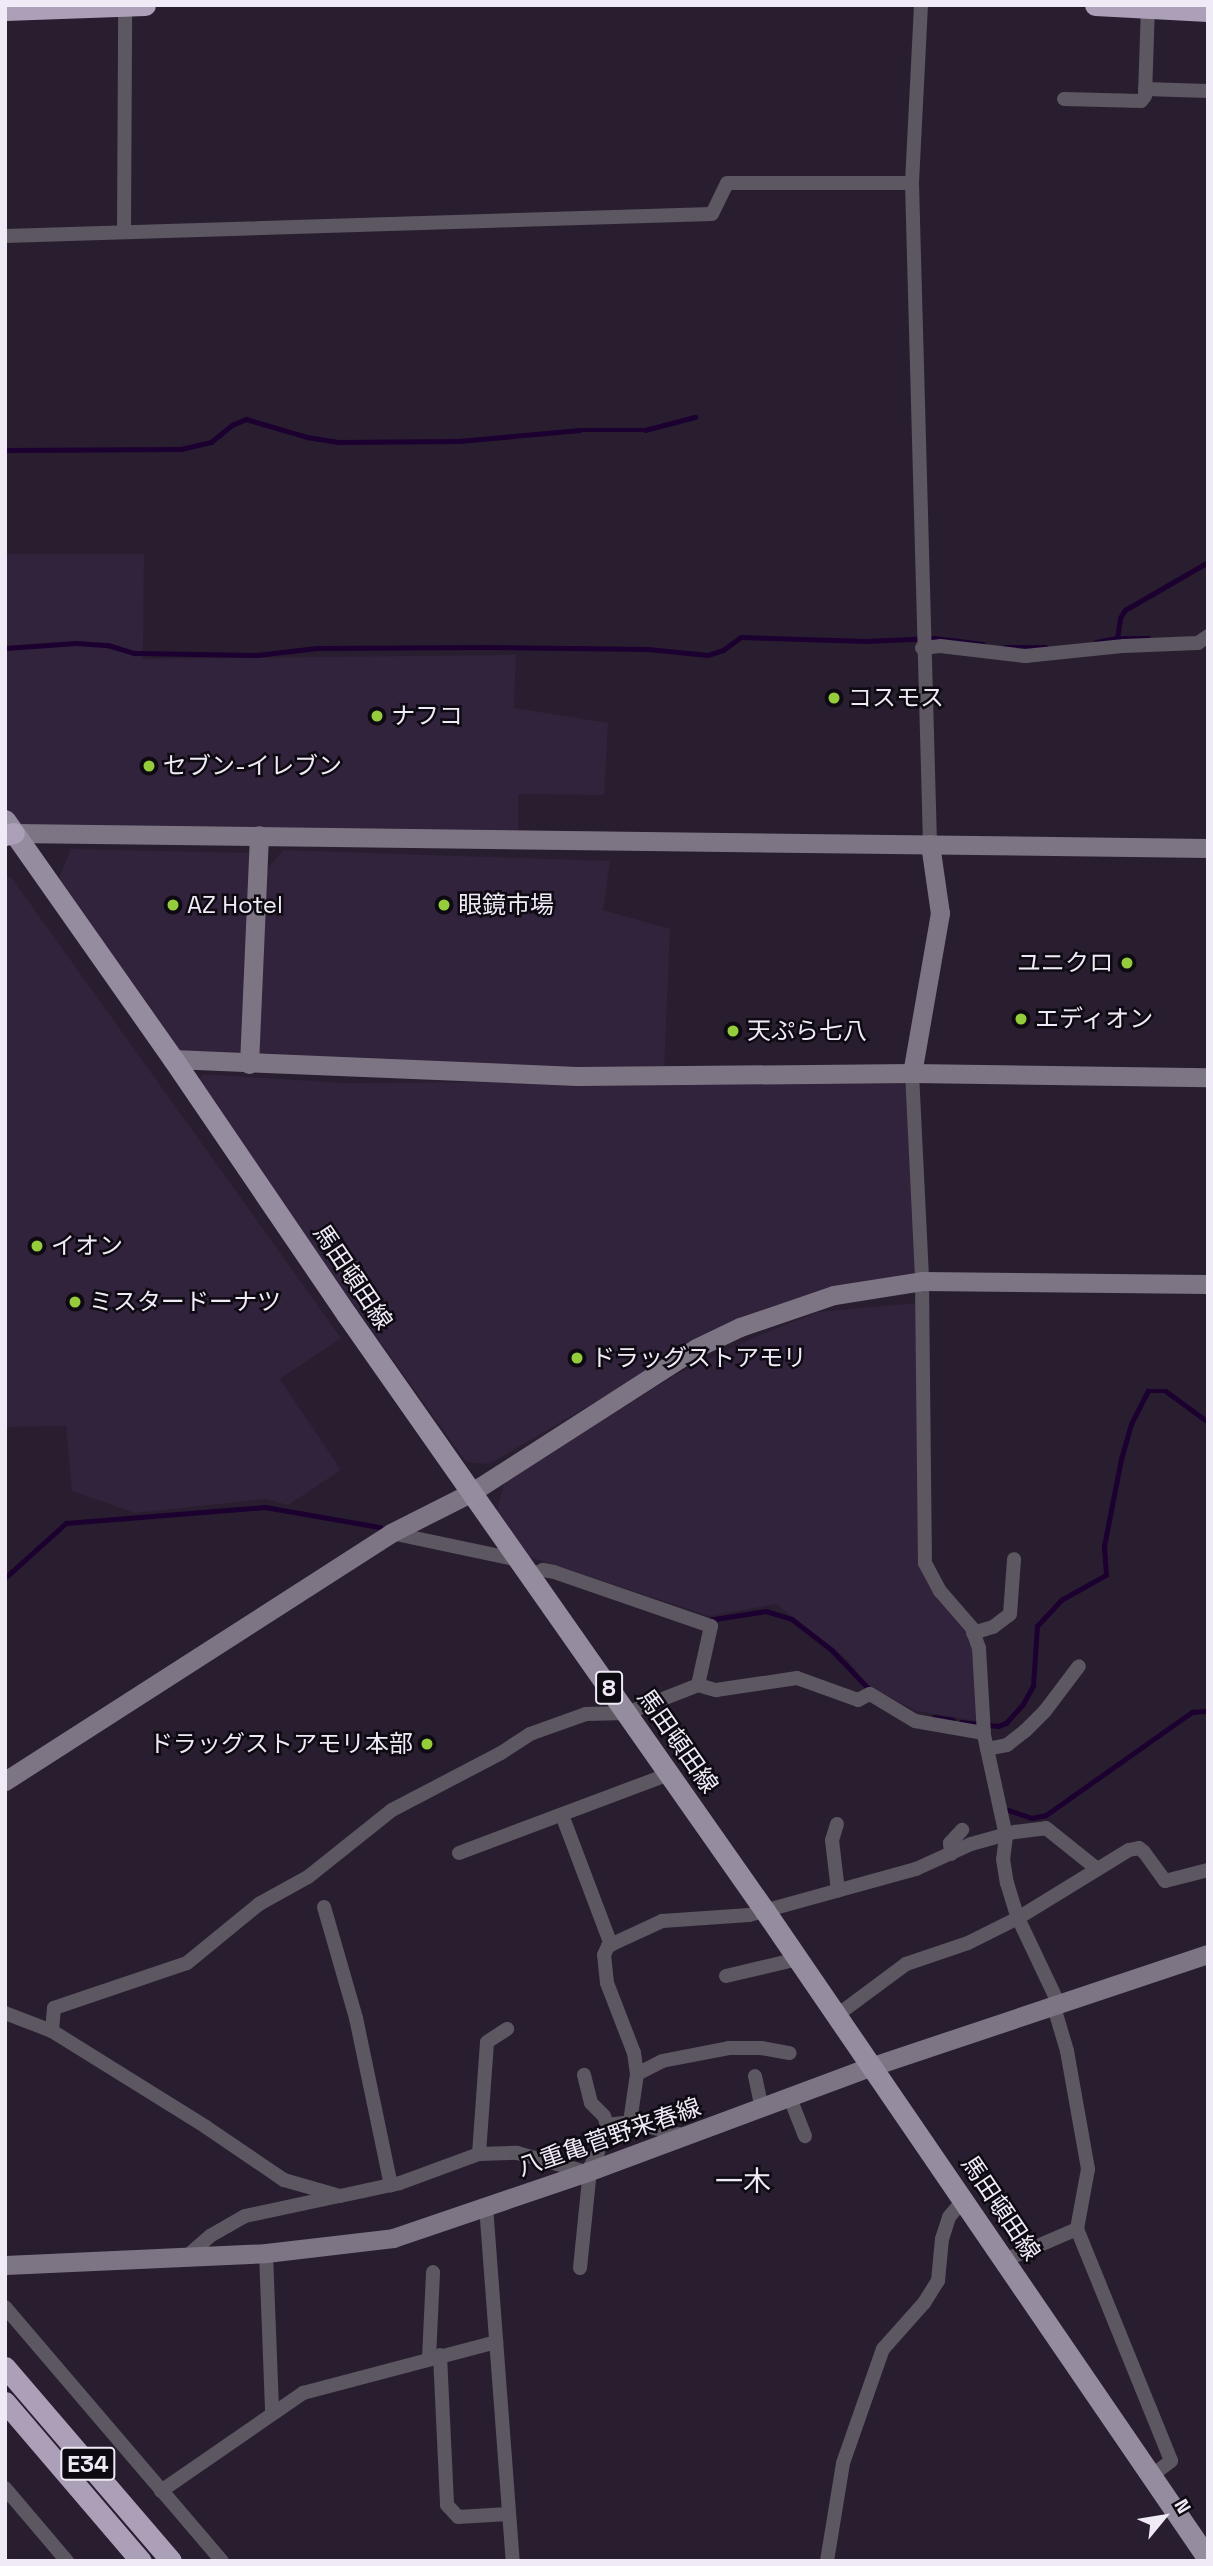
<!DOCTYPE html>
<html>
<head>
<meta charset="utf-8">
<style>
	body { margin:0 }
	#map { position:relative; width:1213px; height:2566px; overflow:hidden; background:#281e30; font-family:"Space Grotesk","Noto Sans JP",sans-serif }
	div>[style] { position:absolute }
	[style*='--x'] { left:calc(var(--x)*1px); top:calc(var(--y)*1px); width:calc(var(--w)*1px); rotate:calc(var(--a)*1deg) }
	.built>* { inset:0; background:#30233b }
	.stream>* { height:4.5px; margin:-2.25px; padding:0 2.25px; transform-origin:2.25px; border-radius:2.25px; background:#1c002f }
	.street>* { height:14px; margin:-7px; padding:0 7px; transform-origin:7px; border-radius:7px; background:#5c5761 }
	.secondary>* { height:19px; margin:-9.5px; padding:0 9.5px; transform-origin:9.5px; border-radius:9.5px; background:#7d7584 }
	.primary>* { height:21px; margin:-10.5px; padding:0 10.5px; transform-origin:10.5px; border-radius:10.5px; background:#968c9f }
	.highway>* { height:21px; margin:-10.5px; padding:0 10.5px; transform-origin:10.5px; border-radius:10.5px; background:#aca0b8 }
	.dots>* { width:19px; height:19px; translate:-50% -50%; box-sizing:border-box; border:4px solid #0e0a12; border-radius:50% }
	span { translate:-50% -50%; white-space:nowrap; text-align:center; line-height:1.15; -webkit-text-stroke:5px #0e0a12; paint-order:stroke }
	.shield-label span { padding:2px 5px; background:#0e0a12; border:2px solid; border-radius:5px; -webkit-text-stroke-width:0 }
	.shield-label { font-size:23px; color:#f0eaf6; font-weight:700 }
	.poi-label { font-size:24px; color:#f0eaf6 }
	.left { translate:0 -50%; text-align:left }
	.right { translate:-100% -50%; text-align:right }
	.street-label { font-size:24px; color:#f0eaf6 }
	.quarter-label { font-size:28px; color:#f0eaf6 }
	.frame { position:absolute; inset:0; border:7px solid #f0eaf6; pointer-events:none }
	.north { position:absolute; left:1129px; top:2482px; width:70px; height:70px; -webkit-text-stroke:5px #0e0a12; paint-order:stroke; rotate:60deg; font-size:19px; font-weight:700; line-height:28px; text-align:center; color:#f0eaf6 }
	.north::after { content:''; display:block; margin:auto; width:24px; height:32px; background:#f0eaf6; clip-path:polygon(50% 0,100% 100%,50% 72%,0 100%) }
</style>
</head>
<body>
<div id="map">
	<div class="built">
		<div style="clip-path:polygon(5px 554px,144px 554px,143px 659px,516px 655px,514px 708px,608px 723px,604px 795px,518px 794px,518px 834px,20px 827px,5px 806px)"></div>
		<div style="clip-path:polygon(71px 849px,251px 853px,245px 1058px,176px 1055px,58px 880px)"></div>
		<div style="clip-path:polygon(283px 850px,610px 861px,603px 910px,670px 929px,664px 1072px,253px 1064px,264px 873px)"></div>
		<div style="clip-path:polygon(5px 877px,11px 877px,341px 1338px,280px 1379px,341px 1470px,288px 1505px,266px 1499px,135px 1513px,72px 1491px,66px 1426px,5px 1427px)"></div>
		<div style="clip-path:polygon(203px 1074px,342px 1083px,905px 1080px,917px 1277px,717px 1331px,489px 1464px,466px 1462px,195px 1083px)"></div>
		<div style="clip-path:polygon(918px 1303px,923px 1564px,967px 1629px,975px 1649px,979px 1721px,917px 1711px,869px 1687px,848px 1660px,776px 1604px,709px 1616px,524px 1555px,497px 1511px,505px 1480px,677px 1374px,760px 1335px,818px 1312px)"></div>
	</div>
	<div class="stream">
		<div style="--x:5;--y:450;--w:176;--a:-0.3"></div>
		<div style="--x:181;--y:449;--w:31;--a:-13"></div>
		<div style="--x:211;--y:442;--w:27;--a:-39"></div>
		<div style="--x:232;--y:425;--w:15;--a:-23"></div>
		<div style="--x:246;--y:419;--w:64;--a:16.4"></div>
		<div style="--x:307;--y:437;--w:30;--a:9"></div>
		<div style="--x:337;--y:442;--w:122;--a:-0.5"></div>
		<div style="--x:459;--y:441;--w:121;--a:-5.2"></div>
		<div style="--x:579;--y:430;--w:66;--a:0"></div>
		<div style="--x:645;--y:430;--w:52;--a:-14.6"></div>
		<div style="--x:1117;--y:638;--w:32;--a:0"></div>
		<div style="--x:1096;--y:642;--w:21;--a:-11"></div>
		<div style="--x:1117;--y:638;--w:20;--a:-81"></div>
		<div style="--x:1120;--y:618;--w:9;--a:-58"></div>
		<div style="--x:1125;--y:610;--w:96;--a:-30"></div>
		<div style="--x:1005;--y:647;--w:41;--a:0"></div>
		<div style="--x:5;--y:648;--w:71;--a:-4"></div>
		<div style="--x:76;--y:643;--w:32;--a:4"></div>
		<div style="--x:108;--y:645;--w:28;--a:17"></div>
		<div style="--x:135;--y:653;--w:122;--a:0.9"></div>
		<div style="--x:257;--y:655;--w:60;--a:-6.7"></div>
		<div style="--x:317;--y:648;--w:170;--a:-0.3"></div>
		<div style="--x:487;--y:647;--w:161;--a:0.7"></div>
		<div style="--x:648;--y:649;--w:60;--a:5.7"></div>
		<div style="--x:708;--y:655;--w:16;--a:-18"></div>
		<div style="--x:723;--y:650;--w:22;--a:-36"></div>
		<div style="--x:741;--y:637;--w:125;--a:1.8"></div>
		<div style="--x:866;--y:641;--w:68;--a:-2.5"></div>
		<div style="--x:934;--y:638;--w:49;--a:7"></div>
		<div style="--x:5;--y:1578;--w:82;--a:-42"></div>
		<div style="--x:66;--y:1523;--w:200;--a:-4.6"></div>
		<div style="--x:265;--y:1507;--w:117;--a:9.9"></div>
		<div style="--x:708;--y:1620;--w:59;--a:-8.8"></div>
		<div style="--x:766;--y:1611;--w:27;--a:17"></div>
		<div style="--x:792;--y:1619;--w:51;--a:37.8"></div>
		<div style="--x:832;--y:1650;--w:57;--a:46.4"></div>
		<div style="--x:934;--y:1717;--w:19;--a:9"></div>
		<div style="--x:961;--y:1722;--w:37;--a:6"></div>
		<div style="--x:998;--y:1726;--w:9;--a:-21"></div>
		<div style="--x:1006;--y:1723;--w:25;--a:-48"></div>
		<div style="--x:1023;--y:1704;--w:21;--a:-61"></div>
		<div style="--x:1033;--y:1686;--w:60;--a:-86.2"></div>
		<div style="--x:1037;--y:1626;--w:35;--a:-47"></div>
		<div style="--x:1061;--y:1600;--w:51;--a:-29.1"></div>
		<div style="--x:1106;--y:1575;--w:29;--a:-94"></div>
		<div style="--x:1104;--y:1546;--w:89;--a:-78.9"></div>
		<div style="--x:1121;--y:1459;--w:36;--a:-74"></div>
		<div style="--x:1131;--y:1424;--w:37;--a:-63"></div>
		<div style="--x:1148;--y:1391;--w:18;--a:0"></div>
		<div style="--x:1166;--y:1391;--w:52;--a:36.4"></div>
		<div style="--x:1008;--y:1810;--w:25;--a:18"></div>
		<div style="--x:1032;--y:1818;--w:14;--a:-12"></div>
		<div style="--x:1046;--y:1815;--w:179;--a:-35.2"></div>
		<div style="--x:1192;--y:1712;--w:16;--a:-4"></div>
	</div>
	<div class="street">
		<div style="--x:921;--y:5;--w:178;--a:92.9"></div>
		<div style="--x:912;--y:183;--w:661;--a:88.44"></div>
		<div style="--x:1145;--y:89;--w:63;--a:1.8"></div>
		<div style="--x:1064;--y:99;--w:77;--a:1.5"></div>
		<div style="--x:1141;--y:101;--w:6;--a:-51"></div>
		<div style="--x:1145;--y:96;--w:91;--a:-88.1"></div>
		<div style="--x:124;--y:232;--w:226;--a:-89.7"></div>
		<div style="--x:5;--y:236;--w:707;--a:-1.78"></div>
		<div style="--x:712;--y:214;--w:34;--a:-64"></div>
		<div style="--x:727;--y:183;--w:185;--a:0"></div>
		<div style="--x:922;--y:648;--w:18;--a:-6"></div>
		<div style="--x:940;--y:646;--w:86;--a:6.7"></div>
		<div style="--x:1025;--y:656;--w:100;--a:-5.8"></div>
		<div style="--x:1124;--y:646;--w:74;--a:-2.3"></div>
		<div style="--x:1198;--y:643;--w:12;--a:-35"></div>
		<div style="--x:912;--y:1073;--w:208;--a:87.2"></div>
		<div style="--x:922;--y:1281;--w:282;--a:89.4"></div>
		<div style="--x:925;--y:1563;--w:32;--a:62"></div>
		<div style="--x:940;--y:1591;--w:49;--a:49.1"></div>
		<div style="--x:972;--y:1628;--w:21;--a:71"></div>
		<div style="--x:979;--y:1648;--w:87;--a:86.7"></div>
		<div style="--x:984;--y:1735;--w:103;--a:77.7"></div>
		<div style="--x:1006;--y:1836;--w:23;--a:97"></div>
		<div style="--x:1003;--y:1859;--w:24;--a:81"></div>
		<div style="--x:1007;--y:1883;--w:37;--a:73"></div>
		<div style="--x:1018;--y:1918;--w:89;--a:64.6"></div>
		<div style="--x:391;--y:1533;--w:131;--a:11.9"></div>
		<div style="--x:530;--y:1576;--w:14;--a:-25"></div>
		<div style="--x:543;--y:1570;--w:11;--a:10"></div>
		<div style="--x:554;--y:1572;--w:166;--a:19"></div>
		<div style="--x:711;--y:1626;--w:60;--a:102.4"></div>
		<div style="--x:973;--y:1633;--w:21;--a:-17"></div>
		<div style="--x:993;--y:1627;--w:21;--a:-37"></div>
		<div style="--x:1010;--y:1614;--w:55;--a:-85.8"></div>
		<div style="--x:987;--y:1749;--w:20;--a:-11"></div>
		<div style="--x:1007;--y:1745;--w:23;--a:-38"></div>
		<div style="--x:1025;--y:1731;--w:28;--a:-45"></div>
		<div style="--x:1045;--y:1711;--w:56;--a:-52.9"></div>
		<div style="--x:562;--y:1815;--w:139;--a:69.3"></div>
		<div style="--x:837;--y:1824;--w:17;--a:107"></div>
		<div style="--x:832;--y:1840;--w:51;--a:83.3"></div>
		<div style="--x:459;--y:1853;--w:224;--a:-20.6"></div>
		<div style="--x:951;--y:1854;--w:11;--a:-95"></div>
		<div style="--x:950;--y:1843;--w:18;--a:-47"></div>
		<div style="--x:324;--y:1907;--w:116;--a:73.9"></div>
		<div style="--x:356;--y:2018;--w:171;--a:78.2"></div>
		<div style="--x:726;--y:1976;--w:74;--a:-13.3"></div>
		<div style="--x:1054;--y:2007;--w:46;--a:73.5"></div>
		<div style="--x:1067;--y:2051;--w:120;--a:79.9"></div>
		<div style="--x:1088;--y:2169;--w:61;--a:100.4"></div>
		<div style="--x:1077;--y:2229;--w:250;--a:67.9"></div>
		<div style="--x:1171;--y:2461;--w:26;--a:143"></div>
		<div style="--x:5;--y:2013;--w:50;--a:21"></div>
		<div style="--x:52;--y:2031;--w:181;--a:31.9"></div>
		<div style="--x:206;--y:2127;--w:94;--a:34.2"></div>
		<div style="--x:284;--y:2180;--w:58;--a:15.9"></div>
		<div style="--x:340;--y:2196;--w:61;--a:-12.2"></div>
		<div style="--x:400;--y:2183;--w:84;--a:-20.2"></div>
		<div style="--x:479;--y:2154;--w:38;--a:-2"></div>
		<div style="--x:517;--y:2153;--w:72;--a:15.4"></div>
		<div style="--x:836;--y:2016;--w:87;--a:-36.6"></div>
		<div style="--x:906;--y:1964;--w:65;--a:-18.7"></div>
		<div style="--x:968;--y:1943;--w:56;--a:-26.6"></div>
		<div style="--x:1018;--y:1918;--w:130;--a:-31.5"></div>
		<div style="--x:1129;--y:1850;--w:10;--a:-11"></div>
		<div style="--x:1139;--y:1848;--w:6;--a:39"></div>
		<div style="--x:1144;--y:1852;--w:36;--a:54"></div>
		<div style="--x:1165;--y:1881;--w:44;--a:-14.3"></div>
		<div style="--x:52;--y:2031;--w:23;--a:-85"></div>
		<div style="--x:54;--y:2008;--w:140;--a:-18.7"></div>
		<div style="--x:187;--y:1963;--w:93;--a:-39.3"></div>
		<div style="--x:259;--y:1904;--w:56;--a:-28.9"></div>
		<div style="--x:308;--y:1877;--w:107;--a:-38.6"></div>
		<div style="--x:392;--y:1810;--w:123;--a:-27.6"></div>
		<div style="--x:501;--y:1753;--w:35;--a:-33"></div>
		<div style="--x:530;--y:1734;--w:59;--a:-19.7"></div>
		<div style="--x:586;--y:1714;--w:41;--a:-1.4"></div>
		<div style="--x:627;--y:1713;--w:76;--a:-21.5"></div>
		<div style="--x:698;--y:1685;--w:19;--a:16"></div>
		<div style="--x:716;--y:1690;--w:82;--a:-8.4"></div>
		<div style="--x:797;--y:1678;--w:65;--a:19.8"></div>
		<div style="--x:858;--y:1700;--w:13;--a:-27"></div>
		<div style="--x:870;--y:1694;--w:52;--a:31"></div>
		<div style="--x:915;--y:1721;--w:70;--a:9.9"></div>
		<div style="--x:637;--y:2074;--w:28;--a:-27"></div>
		<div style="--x:662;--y:2061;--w:68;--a:-11"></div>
		<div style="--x:729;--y:2048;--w:32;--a:0"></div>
		<div style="--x:761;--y:2048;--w:29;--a:10"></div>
		<div style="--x:755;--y:2076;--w:34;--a:78"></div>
		<div style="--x:790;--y:2098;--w:41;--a:68.5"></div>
		<div style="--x:630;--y:2122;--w:49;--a:-81.7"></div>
		<div style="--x:637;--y:2074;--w:21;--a:-98"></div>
		<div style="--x:634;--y:2053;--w:75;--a:-111.1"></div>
		<div style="--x:607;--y:1983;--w:28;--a:-96"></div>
		<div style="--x:604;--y:1955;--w:10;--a:-66"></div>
		<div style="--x:608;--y:1946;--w:60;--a:-24.8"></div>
		<div style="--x:662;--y:1921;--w:87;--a:-3.9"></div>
		<div style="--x:749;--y:1915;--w:173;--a:-15.4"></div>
		<div style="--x:916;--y:1869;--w:60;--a:-24.4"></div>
		<div style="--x:971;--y:1844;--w:46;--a:-15.3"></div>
		<div style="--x:1015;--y:1832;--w:31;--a:-7"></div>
		<div style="--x:1046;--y:1828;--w:64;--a:38.7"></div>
		<div style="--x:607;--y:2125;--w:23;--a:-7"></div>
		<div style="--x:630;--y:2122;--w:58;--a:14"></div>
		<div style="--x:479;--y:2154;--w:112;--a:-85.9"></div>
		<div style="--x:487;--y:2042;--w:24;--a:-33"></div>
		<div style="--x:486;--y:2206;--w:356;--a:85.7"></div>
		<div style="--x:266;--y:2253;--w:159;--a:87.8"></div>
		<div style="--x:186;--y:2257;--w:32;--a:-41"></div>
		<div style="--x:210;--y:2236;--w:40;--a:-29.7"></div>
		<div style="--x:245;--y:2216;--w:95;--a:-12.1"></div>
		<div style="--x:1005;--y:2260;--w:78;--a:-23.3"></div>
		<div style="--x:580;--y:2268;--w:88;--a:-84.2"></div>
		<div style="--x:589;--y:2180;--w:8;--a:-104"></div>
		<div style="--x:587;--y:2172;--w:20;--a:-60"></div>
		<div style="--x:597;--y:2155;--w:32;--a:-72"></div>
		<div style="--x:607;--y:2125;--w:9;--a:-108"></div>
		<div style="--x:604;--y:2116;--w:18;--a:-135"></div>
		<div style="--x:591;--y:2103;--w:29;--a:-104"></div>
		<div style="--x:5;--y:2307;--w:334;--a:49.5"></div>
		<div style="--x:440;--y:2355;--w:150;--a:87.3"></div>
		<div style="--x:447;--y:2505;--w:16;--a:47"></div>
		<div style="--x:458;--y:2517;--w:50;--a:-3.4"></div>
		<div style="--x:429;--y:2358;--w:86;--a:-87.3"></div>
		<div style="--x:5;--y:2488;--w:96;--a:49.7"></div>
		<div style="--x:161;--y:2491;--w:173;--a:-34.6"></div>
		<div style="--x:303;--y:2393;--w:200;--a:-14.8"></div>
		<div style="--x:827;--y:2561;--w:99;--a:-80.7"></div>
		<div style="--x:843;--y:2463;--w:121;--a:-70.7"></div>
		<div style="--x:883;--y:2349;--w:62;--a:-48.3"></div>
		<div style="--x:924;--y:2303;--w:26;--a:-58"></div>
		<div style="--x:938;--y:2281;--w:42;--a:-84.6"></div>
		<div style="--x:942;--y:2239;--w:23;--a:-72"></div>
		<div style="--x:949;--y:2217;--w:23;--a:-50"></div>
	</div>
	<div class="secondary">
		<div style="--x:14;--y:833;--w:1194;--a:0.72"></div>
		<div style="--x:930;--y:844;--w:70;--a:81.8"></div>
		<div style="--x:940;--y:913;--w:162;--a:99.9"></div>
		<div style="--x:912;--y:1073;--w:296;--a:0.8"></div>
		<div style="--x:173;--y:1059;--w:404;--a:2.4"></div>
		<div style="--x:577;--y:1076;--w:335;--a:-0.5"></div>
		<div style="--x:249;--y:1064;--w:229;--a:-87.5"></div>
		<div style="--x:5;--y:1781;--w:459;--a:-32.7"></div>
		<div style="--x:391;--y:1533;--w:91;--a:-26.8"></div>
		<div style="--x:472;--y:1492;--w:266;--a:-32.7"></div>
		<div style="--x:696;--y:1348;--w:49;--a:-25.5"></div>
		<div style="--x:740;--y:1327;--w:99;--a:-18.8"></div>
		<div style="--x:834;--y:1295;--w:89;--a:-9"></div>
		<div style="--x:922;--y:1281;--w:286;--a:0.6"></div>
		<div style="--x:5;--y:2265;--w:261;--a:-2.6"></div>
		<div style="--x:266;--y:2253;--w:128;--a:-6.7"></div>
		<div style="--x:393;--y:2238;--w:205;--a:-18.8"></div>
		<div style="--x:587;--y:2172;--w:302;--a:-20.4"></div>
		<div style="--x:870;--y:2067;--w:356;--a:-18.5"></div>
	</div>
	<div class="primary">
		<div style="--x:5;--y:820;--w:292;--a:54.9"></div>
		<div style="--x:173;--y:1059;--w:310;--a:55.8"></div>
		<div style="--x:347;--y:1315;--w:728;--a:54.96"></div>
		<div style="--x:765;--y:1911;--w:785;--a:55.64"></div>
	</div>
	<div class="highway">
		<div style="--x:1095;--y:5;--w:113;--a:3"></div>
		<div style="--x:5;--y:10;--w:140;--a:-2"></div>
		<div style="--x:5;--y:835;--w:9;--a:-13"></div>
		<div style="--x:5;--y:2367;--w:255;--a:49.4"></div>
		<div style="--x:5;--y:2402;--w:209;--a:49.5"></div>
	</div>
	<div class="dots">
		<div style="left:834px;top:698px;background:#94cc3c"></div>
		<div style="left:377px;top:716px;background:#94cc3c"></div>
		<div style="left:149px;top:766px;background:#94cc3c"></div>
		<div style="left:173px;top:905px;background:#94cc3c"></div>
		<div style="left:444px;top:905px;background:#94cc3c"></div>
		<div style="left:1127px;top:963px;background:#94cc3c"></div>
		<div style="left:1021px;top:1019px;background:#94cc3c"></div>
		<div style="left:733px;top:1031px;background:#94cc3c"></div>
		<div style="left:37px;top:1246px;background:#94cc3c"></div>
		<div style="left:75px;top:1302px;background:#94cc3c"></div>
		<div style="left:577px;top:1358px;background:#94cc3c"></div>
		<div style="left:427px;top:1744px;background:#94cc3c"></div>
	</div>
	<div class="shield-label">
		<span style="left:609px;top:1688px">8</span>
		<span style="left:88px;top:2464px">E34</span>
	</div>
	<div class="poi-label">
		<span class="left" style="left:848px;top:698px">コスモス</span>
		<span class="left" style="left:391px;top:716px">ナフコ</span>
		<span class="left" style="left:163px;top:766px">セブン-イレブン</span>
		<span class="left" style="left:187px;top:905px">AZ Hotel</span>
		<span class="left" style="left:458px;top:905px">眼鏡市場</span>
		<span class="right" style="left:1113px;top:963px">ユニクロ</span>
		<span class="left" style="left:1035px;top:1019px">エディオン</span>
		<span class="left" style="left:747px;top:1031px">天ぷら七八</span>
		<span class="left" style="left:51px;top:1246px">イオン</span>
		<span class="left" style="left:89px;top:1302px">ミスタードーナツ</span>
		<span class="left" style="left:591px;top:1358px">ドラッグストアモリ</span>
		<span class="right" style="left:413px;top:1744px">ドラッグストアモリ本部</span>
	</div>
	<div class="street-label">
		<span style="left:353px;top:1277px;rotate:56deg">馬田頓田線</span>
		<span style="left:678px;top:1741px;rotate:55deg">馬田頓田線</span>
		<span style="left:609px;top:2137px;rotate:-19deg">八重亀菅野来春線</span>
		<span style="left:1001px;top:2208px;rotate:56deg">馬田頓田線</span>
	</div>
	<div class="quarter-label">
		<span style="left:743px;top:2181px">一木</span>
	</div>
	<div class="frame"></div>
	<div class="north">N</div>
</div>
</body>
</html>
